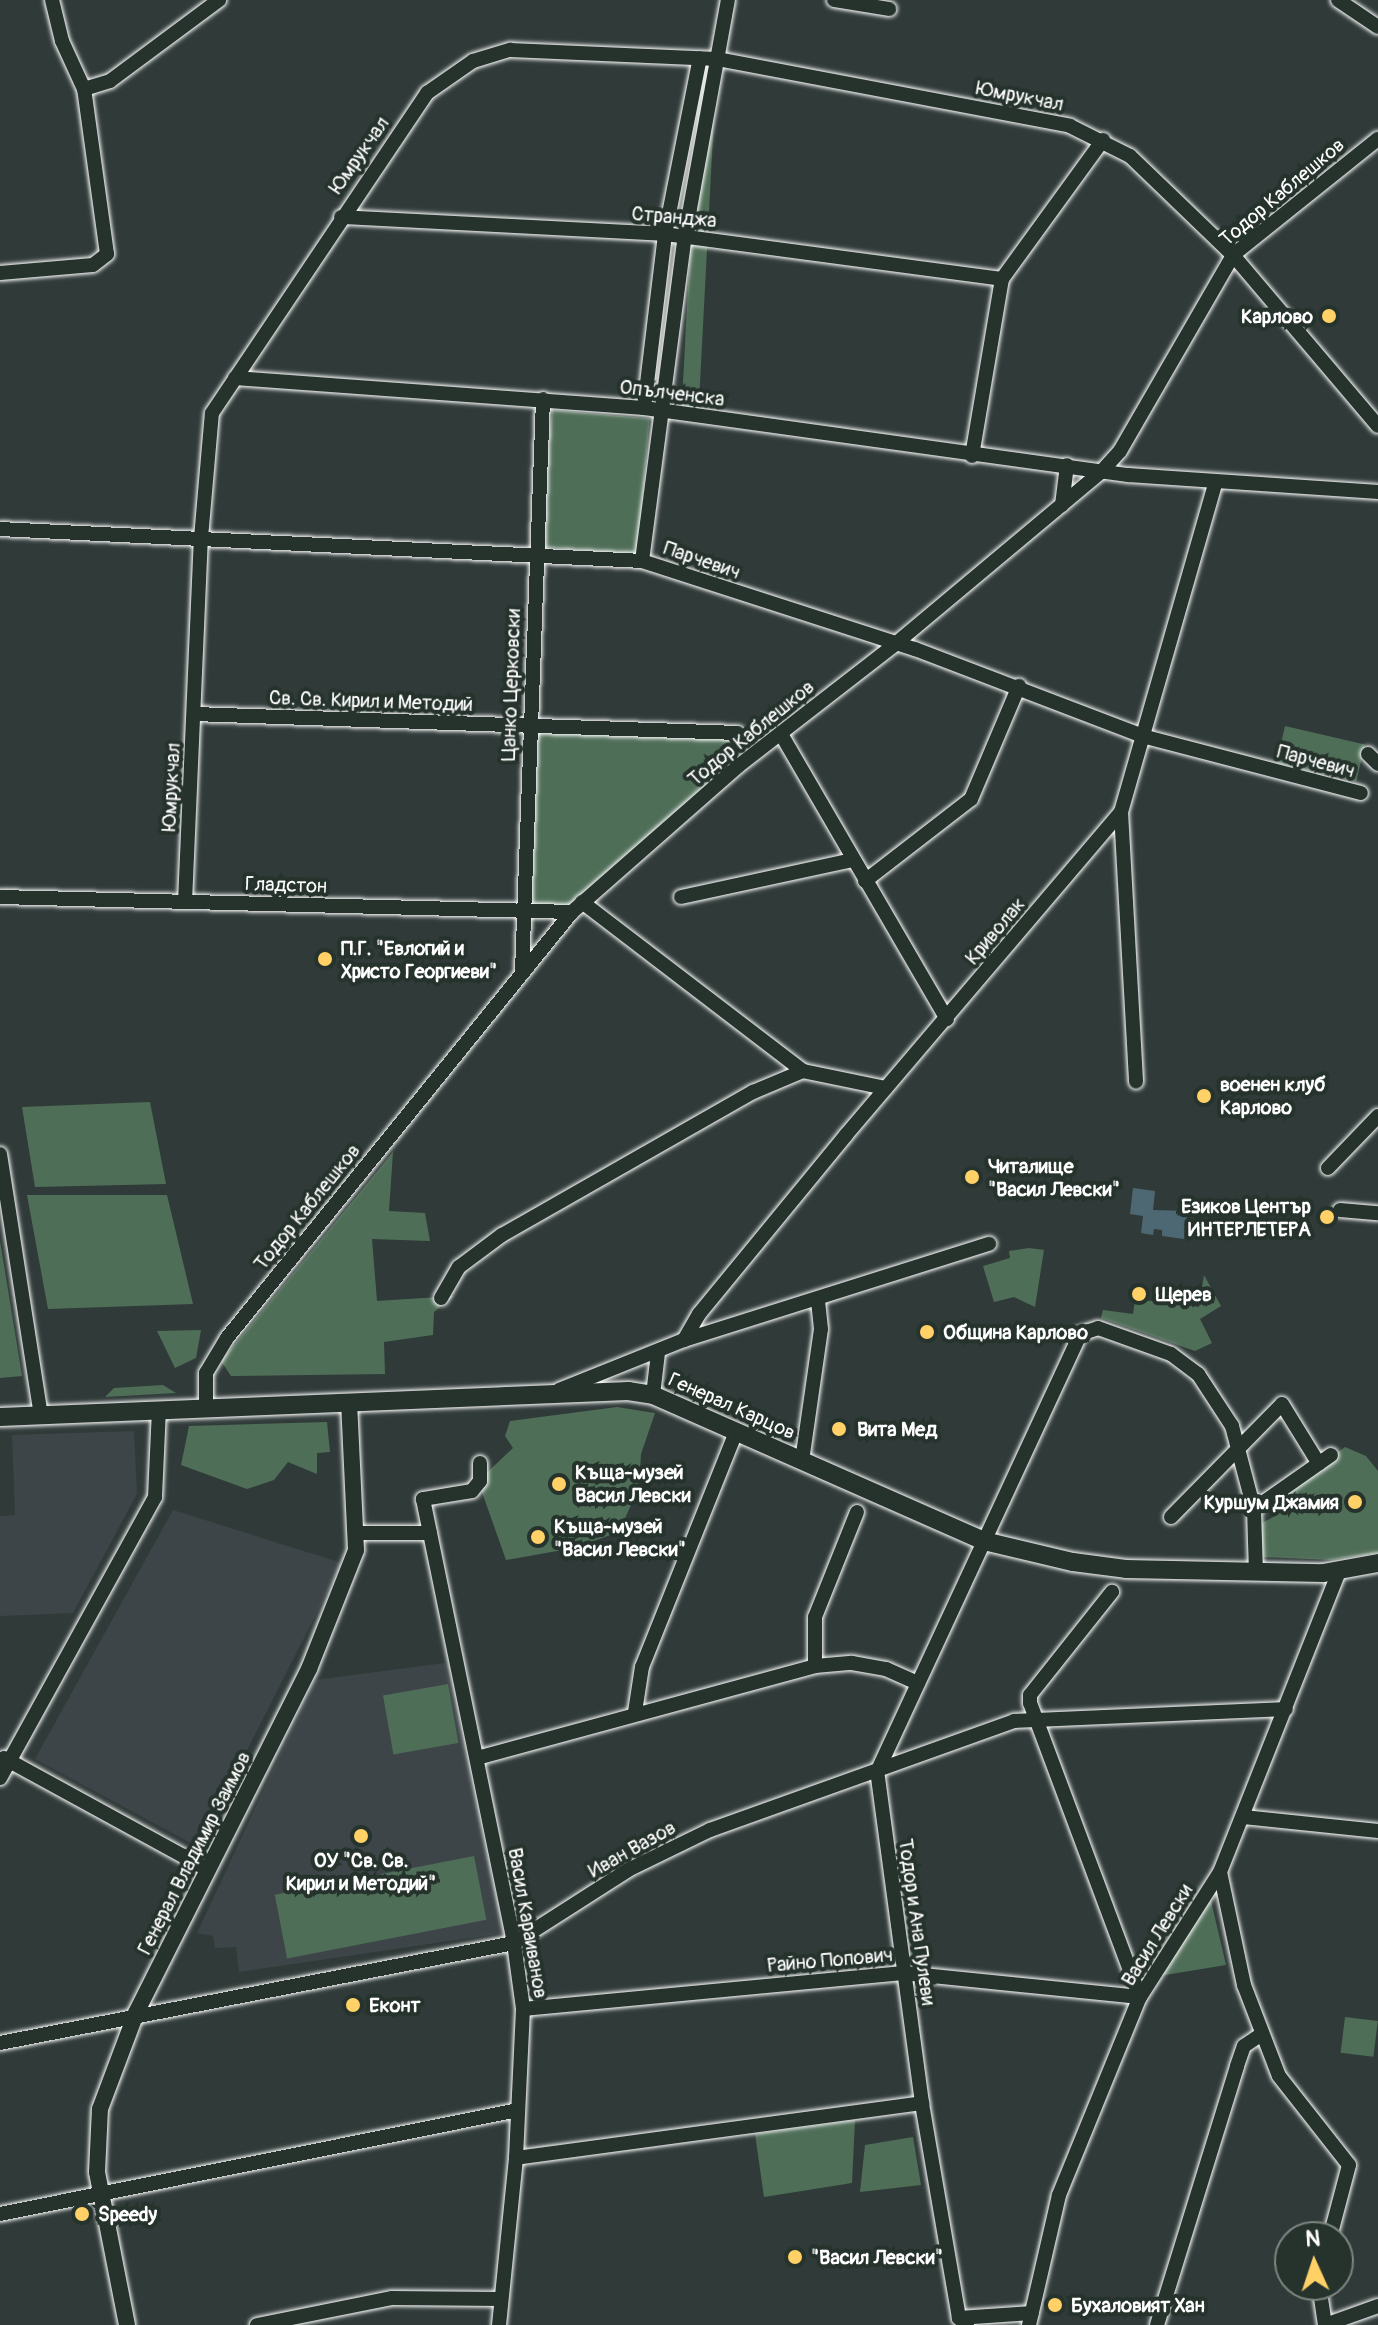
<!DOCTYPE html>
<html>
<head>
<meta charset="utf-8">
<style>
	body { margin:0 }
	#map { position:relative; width:1378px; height:2325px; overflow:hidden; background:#303b39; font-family:Pangolin,sans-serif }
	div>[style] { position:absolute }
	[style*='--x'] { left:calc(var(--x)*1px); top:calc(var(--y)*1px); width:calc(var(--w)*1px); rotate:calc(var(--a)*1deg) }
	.built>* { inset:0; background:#3d4548 }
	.green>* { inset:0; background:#4f6e58; transform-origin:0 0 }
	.water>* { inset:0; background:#4e6873 }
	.roads { filter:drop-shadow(0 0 2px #fff) drop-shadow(0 0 2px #fff) }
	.minor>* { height:14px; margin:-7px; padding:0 7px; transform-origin:7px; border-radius:7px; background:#26332d }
	.tertiary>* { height:16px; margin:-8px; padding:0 8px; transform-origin:8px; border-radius:8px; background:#26332d }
	.secondary>* { height:18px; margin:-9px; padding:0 9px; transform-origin:9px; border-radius:9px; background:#26332d }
	.dots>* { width:22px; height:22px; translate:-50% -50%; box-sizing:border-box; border:4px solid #26332d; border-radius:50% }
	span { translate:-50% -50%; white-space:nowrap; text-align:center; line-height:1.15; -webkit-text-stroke:8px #26332d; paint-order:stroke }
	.street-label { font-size:20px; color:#fff }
	.poi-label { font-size:20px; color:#fff; font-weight:700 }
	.right { translate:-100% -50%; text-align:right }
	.left { translate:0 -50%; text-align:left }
	.north { position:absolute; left:1274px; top:2221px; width:80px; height:80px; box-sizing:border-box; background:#26332d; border:2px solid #7d8581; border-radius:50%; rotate:357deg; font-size:22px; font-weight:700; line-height:32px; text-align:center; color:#fff }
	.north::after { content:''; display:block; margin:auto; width:28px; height:36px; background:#ffd166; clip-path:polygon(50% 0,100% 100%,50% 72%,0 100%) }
</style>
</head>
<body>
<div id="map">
	<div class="built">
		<div style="clip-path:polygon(134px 1431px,137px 1494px,73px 1613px,0 1616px,0 1516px,15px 1515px,12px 1435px)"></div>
		<div style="clip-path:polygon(173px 1510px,342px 1563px,198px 1847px,35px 1759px)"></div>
		<div style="clip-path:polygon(445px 1663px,504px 1933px,239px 1972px,236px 1947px,215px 1948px,213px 1936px,197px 1933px,315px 1680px)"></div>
	</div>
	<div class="green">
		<div style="left:700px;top:58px;width:17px;height:354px;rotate:3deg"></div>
		<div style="left:552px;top:410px;width:98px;height:137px;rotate:5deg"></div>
		<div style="left:1285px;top:726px;width:82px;height:38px;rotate:13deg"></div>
		<div style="clip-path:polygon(530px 727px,738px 733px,737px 767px,572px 912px,523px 911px)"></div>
		<div style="clip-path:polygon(150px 1102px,166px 1184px,35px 1187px,22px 1107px)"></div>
		<div style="clip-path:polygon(393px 1152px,389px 1211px,425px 1213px,430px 1241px,372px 1239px,377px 1301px,454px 1296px,434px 1312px,433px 1335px,384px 1342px,385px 1374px,231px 1376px,221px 1361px)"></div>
		<div style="clip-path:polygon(27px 1195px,167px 1195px,193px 1304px,48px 1309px)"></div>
		<div style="clip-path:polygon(0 1241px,22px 1376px,0 1378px)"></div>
		<div style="clip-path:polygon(1029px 1248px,1044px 1250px,1035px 1307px,1014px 1297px,994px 1302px,983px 1266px,1010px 1258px,1009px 1251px)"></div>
		<div style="clip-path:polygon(1204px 1275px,1221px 1306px,1200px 1319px,1212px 1343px,1195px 1351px,1101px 1318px,1103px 1310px,1133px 1314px,1135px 1299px,1199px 1307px)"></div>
		<div style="clip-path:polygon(201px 1330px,196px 1358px,175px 1368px,157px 1331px)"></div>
		<div style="clip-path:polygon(163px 1385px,176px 1393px,105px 1397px,114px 1388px)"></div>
		<div style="clip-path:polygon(617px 1407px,655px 1413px,641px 1454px,639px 1487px,619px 1532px,574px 1548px,506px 1560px,478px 1481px,513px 1448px,505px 1436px,510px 1421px)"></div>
		<div style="clip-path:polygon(327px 1422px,330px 1452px,317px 1453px,317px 1474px,288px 1462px,274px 1480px,247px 1489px,181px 1465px,189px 1426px)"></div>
		<div style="clip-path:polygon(1345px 1447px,1366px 1456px,1378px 1471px,1378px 1553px,1331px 1560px,1262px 1557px,1258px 1525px,1277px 1515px,1268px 1504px)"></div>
		<div style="left:448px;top:1684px;width:60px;height:66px;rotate:80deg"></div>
		<div style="left:474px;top:1856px;width:65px;height:203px;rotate:79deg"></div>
		<div style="clip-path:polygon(1208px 1888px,1226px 1965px,1153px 1977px)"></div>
		<div style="left:1345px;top:2017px;width:33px;height:36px;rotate:7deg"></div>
		<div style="clip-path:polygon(855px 2120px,852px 2183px,764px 2197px,755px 2134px)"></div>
		<div style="clip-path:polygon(913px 2137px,921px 2185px,860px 2192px,865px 2145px)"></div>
	</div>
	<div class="water">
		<div style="clip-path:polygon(1133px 1188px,1155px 1191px,1153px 1210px,1188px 1211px,1184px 1239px,1162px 1236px,1162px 1230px,1154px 1229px,1153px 1235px,1141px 1233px,1143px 1216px,1130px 1214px)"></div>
	</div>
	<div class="roads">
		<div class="minor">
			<div style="--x:834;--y:0;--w:56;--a:9.3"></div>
			<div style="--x:1338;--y:0;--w:48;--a:34"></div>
			<div style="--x:84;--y:89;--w:27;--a:-17"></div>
			<div style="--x:110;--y:81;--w:136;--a:-36.6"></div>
			<div style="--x:341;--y:217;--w:324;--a:3"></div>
			<div style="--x:665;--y:234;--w:340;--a:7.6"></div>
			<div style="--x:0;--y:273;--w:93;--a:-4.9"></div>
			<div style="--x:93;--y:265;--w:18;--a:-38"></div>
			<div style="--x:107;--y:254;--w:167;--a:-97.9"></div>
			<div style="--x:84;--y:89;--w:53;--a:-114.6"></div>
			<div style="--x:62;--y:41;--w:42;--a:-103.7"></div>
			<div style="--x:235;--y:378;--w:410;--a:4.2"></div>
			<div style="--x:644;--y:408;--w:489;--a:7.9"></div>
			<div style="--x:1128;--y:475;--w:251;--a:3.9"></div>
			<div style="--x:644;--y:408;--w:175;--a:-83.1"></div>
			<div style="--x:665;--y:234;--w:179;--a:-78.8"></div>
			<div style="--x:972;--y:456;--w:180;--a:-80.4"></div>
			<div style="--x:1002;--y:279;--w:172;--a:-54"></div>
			<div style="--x:1062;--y:505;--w:40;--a:-82.9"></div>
			<div style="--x:0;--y:529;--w:643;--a:2.85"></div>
			<div style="--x:642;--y:561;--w:287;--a:17.9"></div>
			<div style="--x:915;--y:649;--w:247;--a:20.9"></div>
			<div style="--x:1146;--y:737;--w:222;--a:14.6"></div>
			<div style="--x:642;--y:561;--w:328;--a:-82.5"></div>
			<div style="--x:685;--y:236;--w:240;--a:-79.7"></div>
			<div style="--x:194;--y:714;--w:544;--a:2"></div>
			<div style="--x:781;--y:734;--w:330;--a:59.8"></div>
			<div style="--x:1368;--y:754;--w:14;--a:45"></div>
			<div style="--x:1121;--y:812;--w:270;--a:86.8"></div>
			<div style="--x:865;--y:881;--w:134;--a:-37.7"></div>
			<div style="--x:971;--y:799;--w:123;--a:-67"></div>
			<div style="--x:0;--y:897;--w:572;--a:1.5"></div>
			<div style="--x:681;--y:897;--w:175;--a:-12.2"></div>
			<div style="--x:185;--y:902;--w:364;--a:-87.5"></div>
			<div style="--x:201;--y:538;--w:125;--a:-85"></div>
			<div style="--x:212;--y:413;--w:386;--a:-56.1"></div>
			<div style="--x:427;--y:93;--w:56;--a:-34.8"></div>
			<div style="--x:473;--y:61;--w:39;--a:-17"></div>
			<div style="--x:510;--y:50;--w:207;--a:2.5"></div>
			<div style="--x:717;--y:59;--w:359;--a:10.7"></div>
			<div style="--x:1070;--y:126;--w:67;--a:26.6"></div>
			<div style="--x:1130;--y:156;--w:143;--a:43.9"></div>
			<div style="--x:1233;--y:255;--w:224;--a:49.7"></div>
			<div style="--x:582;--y:902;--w:278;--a:37.4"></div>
			<div style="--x:803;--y:1071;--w:84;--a:11.7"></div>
			<div style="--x:522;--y:972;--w:573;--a:-87.9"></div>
			<div style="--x:0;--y:1154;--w:264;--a:81.1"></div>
			<div style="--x:1328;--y:1168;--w:72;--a:-46.1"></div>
			<div style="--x:1340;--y:1210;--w:38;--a:5"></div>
			<div style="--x:441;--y:1298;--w:36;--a:-60"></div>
			<div style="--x:459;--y:1267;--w:54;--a:-36.7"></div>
			<div style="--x:502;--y:1235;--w:289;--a:-29.7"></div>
			<div style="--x:753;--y:1092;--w:54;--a:-22.8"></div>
			<div style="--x:684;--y:1340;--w:30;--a:-60"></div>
			<div style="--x:699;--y:1314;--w:232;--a:-50.6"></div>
			<div style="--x:846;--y:1135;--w:424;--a:-49.6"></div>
			<div style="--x:1121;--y:812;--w:341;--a:-74"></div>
			<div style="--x:559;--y:1390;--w:135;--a:-21.8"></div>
			<div style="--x:684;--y:1340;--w:320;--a:-17.5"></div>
			<div style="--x:653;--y:1395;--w:42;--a:-83.2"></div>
			<div style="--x:206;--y:1408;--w:35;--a:-90"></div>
			<div style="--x:206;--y:1373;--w:41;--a:-59"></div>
			<div style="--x:227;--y:1338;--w:548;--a:-51"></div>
			<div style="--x:572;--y:912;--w:220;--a:-41.3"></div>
			<div style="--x:737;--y:767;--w:199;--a:-37.8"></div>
			<div style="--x:894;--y:645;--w:271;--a:-39.9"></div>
			<div style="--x:1102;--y:471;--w:27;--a:-48"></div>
			<div style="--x:1120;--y:451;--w:226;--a:-60"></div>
			<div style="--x:1233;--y:255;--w:186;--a:-38.7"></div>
			<div style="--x:802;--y:1461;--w:133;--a:-81.8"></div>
			<div style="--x:821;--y:1329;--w:28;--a:-96"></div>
			<div style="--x:480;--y:1463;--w:18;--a:90"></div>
			<div style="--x:480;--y:1481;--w:13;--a:129"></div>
			<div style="--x:472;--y:1491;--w:50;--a:170.7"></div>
			<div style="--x:423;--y:1499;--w:453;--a:78.4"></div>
			<div style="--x:514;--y:1943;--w:67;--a:82.2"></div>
			<div style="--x:523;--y:2009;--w:149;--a:92.7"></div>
			<div style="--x:516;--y:2158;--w:168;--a:95.8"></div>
			<div style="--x:1171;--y:1517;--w:158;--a:-45.5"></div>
			<div style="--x:1282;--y:1404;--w:70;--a:58.3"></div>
			<div style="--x:358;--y:1533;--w:72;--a:0"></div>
			<div style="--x:1256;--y:1573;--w:64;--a:-91.8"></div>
			<div style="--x:1254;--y:1509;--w:94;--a:-35"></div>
			<div style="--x:815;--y:1666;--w:49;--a:-90"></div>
			<div style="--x:815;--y:1617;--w:113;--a:-68.2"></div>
			<div style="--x:635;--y:1712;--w:46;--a:-81.2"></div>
			<div style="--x:642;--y:1667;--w:253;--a:-68.2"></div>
			<div style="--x:4;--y:1758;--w:231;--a:28.7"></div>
			<div style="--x:477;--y:1758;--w:350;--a:-15.2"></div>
			<div style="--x:815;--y:1666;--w:37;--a:-5"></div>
			<div style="--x:852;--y:1663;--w:35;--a:10"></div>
			<div style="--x:886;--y:1669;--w:35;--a:24"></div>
			<div style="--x:0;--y:1778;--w:321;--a:-61.1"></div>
			<div style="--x:155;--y:1497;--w:87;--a:-87.4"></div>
			<div style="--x:1243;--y:1817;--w:136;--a:5.9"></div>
			<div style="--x:1220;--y:1872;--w:116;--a:78"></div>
			<div style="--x:1244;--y:1985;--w:97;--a:69"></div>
			<div style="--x:1279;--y:2076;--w:113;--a:51.8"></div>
			<div style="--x:1349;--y:2165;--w:74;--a:104.8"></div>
			<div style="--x:523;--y:2009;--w:382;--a:-5.4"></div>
			<div style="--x:903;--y:1973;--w:238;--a:5.8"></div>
			<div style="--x:1140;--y:1997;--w:314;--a:-110.5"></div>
			<div style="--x:1030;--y:1703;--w:8;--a:-90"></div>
			<div style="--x:1030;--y:1695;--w:132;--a:-51.5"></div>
			<div style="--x:0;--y:2043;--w:524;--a:-11.01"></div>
			<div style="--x:514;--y:1943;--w:135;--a:-32.6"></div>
			<div style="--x:628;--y:1870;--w:91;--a:-26"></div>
			<div style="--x:710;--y:1830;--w:323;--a:-19.7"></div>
			<div style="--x:1014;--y:1721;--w:272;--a:-2.5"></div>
			<div style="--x:516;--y:2158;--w:410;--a:-7.7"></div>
			<div style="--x:0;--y:2214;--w:528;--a:-11.35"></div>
			<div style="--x:1319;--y:2285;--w:40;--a:81.5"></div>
			<div style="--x:959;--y:2318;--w:73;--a:-3.9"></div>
			<div style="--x:257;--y:2325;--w:138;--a:-11.3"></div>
			<div style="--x:392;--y:2298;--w:108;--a:0.5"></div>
			<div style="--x:967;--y:2325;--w:11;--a:-139"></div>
			<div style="--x:959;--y:2318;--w:218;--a:-99.8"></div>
			<div style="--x:922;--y:2103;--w:334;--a:-97.7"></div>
			<div style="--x:877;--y:1772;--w:483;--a:-65.1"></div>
			<div style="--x:1080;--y:1334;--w:19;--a:-18"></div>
			<div style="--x:1098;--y:1328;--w:77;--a:19.6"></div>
			<div style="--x:1171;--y:1354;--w:34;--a:37"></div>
			<div style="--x:1198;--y:1374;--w:62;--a:56.8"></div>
			<div style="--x:1232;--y:1426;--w:86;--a:75.2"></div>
			<div style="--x:1029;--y:2325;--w:133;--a:-77"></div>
			<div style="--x:1059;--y:2195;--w:214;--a:-67.8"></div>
			<div style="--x:1140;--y:1997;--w:148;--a:-57.4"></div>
			<div style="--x:1220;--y:1872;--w:323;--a:-68.4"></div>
			<div style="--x:1157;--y:2325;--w:271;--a:-72.8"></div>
			<div style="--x:1237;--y:2066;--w:21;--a:-71"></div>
			<div style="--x:1244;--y:2046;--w:22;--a:-34"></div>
			<div style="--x:1325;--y:2325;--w:56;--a:-19.7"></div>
		</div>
		<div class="tertiary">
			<div style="--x:127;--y:2325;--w:156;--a:-101.1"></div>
			<div style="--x:97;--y:2172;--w:63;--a:-87.3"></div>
			<div style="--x:100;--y:2109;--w:103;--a:-69.4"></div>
			<div style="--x:136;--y:2013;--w:385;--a:-63.3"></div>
			<div style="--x:309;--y:1669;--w:128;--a:-68.4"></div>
			<div style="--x:356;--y:1550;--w:147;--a:-92.7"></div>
		</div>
		<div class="secondary">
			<div style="--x:0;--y:1417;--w:629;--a:-2.37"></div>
			<div style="--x:628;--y:1391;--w:25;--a:9"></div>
			<div style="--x:653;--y:1395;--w:362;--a:23.8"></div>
			<div style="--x:984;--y:1541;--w:91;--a:13.3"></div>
			<div style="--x:1073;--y:1562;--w:53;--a:7.5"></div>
			<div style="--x:1126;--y:1569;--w:197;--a:1.2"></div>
			<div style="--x:1323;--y:1573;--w:56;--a:-10.3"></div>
		</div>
	</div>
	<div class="dots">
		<div style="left:1329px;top:316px;background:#ffd166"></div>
		<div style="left:325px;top:959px;background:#ffd166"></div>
		<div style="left:1204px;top:1096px;background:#ffd166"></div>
		<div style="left:972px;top:1177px;background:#ffd166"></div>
		<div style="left:1327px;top:1217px;background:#ffd166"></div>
		<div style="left:1139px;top:1294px;background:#ffd166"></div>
		<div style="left:927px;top:1332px;background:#ffd166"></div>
		<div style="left:839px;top:1429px;background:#ffd166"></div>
		<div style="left:559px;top:1484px;background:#ffd166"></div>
		<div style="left:1355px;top:1502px;background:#ffd166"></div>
		<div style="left:538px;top:1537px;background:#ffd166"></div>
		<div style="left:361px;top:1836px;background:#ffd166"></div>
		<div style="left:353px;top:2005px;background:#ffd166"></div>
		<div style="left:82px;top:2214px;background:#ffd166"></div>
		<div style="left:795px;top:2257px;background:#ffd166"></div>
		<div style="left:1055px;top:2305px;background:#ffd166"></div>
	</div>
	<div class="street-label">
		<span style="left:1020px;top:96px;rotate:11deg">Юмрукчал</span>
		<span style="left:359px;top:155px;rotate:-55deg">Юмрукчал</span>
		<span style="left:1282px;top:192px;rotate:-40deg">Тодор Каблешков</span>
		<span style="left:674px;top:217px;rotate:5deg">Странджа</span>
		<span style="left:672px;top:393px;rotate:7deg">Опълченска</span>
		<span style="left:702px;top:560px;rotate:19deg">Парчевич</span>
		<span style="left:511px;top:685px;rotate:-88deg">Цанко Церковски</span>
		<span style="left:371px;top:701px;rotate:2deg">Св. Св. Кирил и Методий</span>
		<span style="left:751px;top:733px;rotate:-39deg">Тодор Каблешков</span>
		<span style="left:1316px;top:761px;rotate:15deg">Парчевич</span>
		<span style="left:171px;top:787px;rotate:-87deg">Юмрукчал</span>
		<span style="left:286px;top:885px;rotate:2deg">Гладстон</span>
		<span style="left:995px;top:931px;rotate:-50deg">Криволак</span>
		<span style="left:307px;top:1207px;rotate:-51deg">Тодор Каблешков</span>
		<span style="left:732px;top:1406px;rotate:24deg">Генерал Карцов</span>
		<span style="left:632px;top:1849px;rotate:-29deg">Иван Вазов</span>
		<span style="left:194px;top:1853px;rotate:-63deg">Генерал Владимир Заимов</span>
		<span style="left:917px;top:1922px;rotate:82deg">Тодор и Ана Пулеви</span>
		<span style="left:528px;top:1923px;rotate:80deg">Васил Караиванов</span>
		<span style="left:1157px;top:1935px;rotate:-58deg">Васил Левски</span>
		<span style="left:830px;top:1960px;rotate:-5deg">Райно Попович</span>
	</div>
	<div class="poi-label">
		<span class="right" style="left:1313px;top:316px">Карлово</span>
		<span class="left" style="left:341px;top:960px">П.Г. "Евлогий и<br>Христо Георгиеви"</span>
		<span class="left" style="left:1220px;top:1096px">военен клуб<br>Карлово</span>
		<span class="left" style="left:988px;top:1178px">Читалище<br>"Васил Левски"</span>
		<span class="right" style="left:1311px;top:1218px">Езиков Център<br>ИНТЕРЛЕТЕРА</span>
		<span class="left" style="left:1155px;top:1294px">Щерев</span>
		<span class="left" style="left:943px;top:1332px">Община Карлово</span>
		<span class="left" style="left:857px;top:1429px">Вита Мед</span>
		<span class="left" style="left:575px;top:1484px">Къща-музей<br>Васил Левски</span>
		<span class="right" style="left:1339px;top:1502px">Куршум Джамия</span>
		<span class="left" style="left:554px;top:1538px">Къща-музей<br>"Васил Левски"</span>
		<span style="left:361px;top:1872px">ОУ "Св. Св.<br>Кирил и Методий"</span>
		<span class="left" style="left:369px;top:2005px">Еконт</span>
		<span class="left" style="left:98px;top:2214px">Speedy</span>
		<span class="left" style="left:811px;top:2257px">"Васил Левски"</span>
		<span class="left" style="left:1071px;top:2305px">Бухаловият Хан</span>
	</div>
	<div class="north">N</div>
</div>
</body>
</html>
